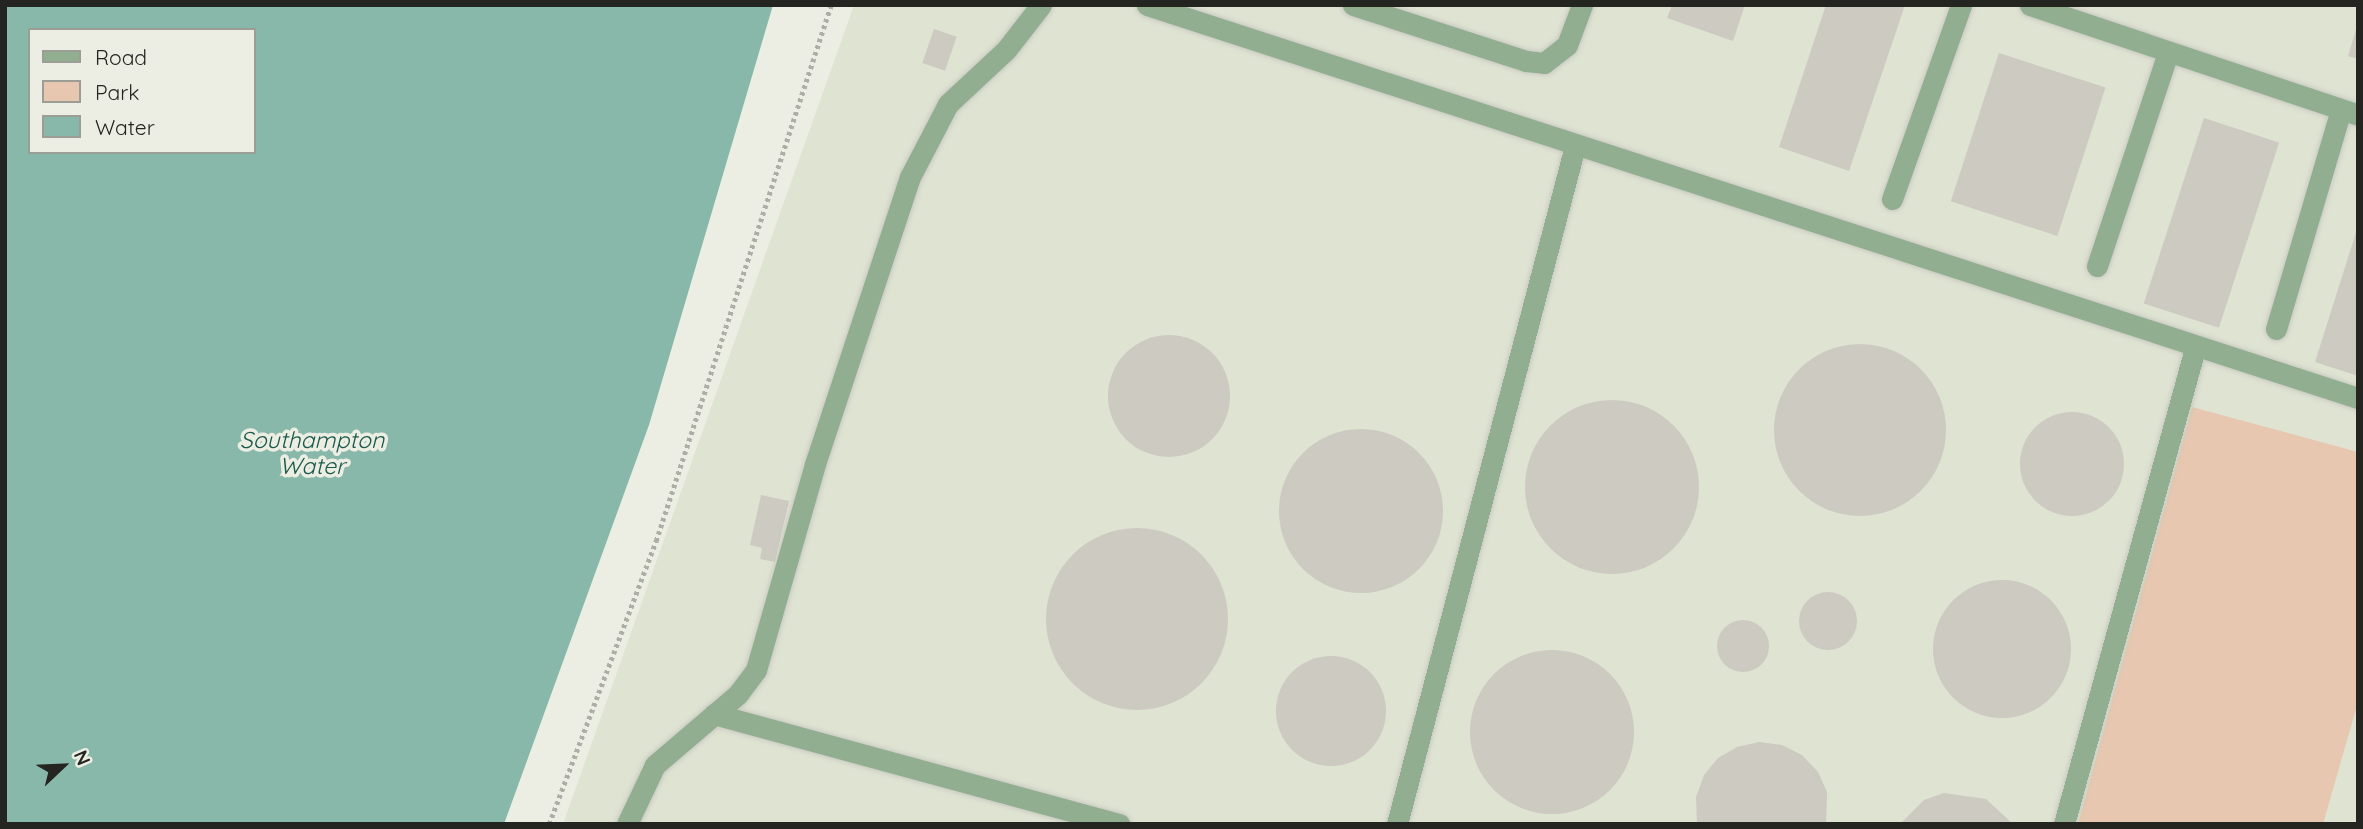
<!DOCTYPE html>
<html>
<head>
<meta charset="utf-8">
<style>
	body { margin:0 }
	#map { position:relative; width:2363px; height:829px; overflow:hidden; background:#eceee4; font-family:Quicksand,sans-serif }
	div>[style] { position:absolute }
	[style*='--x'] { left:calc(var(--x)*1px); top:calc(var(--y)*1px); width:calc(var(--w)*1px); rotate:calc(var(--a)*1deg) }
	.built>* { inset:0; background:#dfe3d2 }
	.green>* { inset:0; background:#e7c7af }
	.water>* { inset:0; background:#88b8aa }
	.building>* { inset:0; background:#cdcac1; transform-origin:0 0 }
	.round { border-radius:50% }
	.path>* { height:4.5px; margin-top:-2.25px; transform-origin:0; background:repeating-linear-gradient(90deg,#adafa7 0 3.5px,transparent 0 7px) }
	.roads { filter:drop-shadow(0 0 2px #c8cac1) drop-shadow(0 0 2px #c8cac1) }
	.minor>* { height:21px; margin:-10.5px; padding:0 10.5px; transform-origin:10.5px; border-radius:10.5px; background:#91ae91 }
	span { translate:-50% -50%; white-space:nowrap; text-align:center; line-height:1.15; -webkit-text-stroke:7px #eceee4; paint-order:stroke }
	.water-label { font-size:23px; color:#1a5a4b; font-style:italic }
	.frame { position:absolute; inset:0; border:7px solid #242521; pointer-events:none }
	.legend { position:absolute; left:28px; top:28px; width:228px; height:126px; box-sizing:border-box; background:#eceee4; border:2px solid #9c9e96; margin:0; padding:9px 12px; list-style:none; font-size:21px; color:#242521 }
	.legend li { display:flex; align-items:center; gap:14px; height:35px }
	.legend b { width:35px; border:2px solid #9c9e96 }
	.north { position:absolute; left:28px; top:731px; width:70px; height:70px; -webkit-text-stroke:5px #eceee4; paint-order:stroke; rotate:67deg; font-size:19px; font-weight:700; line-height:28px; text-align:center; color:#242521 }
	.north::after { content:''; display:block; margin:auto; width:24px; height:32px; background:#242521; clip-path:polygon(50% 0,100% 100%,50% 72%,0 100%) }
</style>
</head>
<body>
<div id="map">
	<div class="built">
		<div style="clip-path:polygon(854px 5px,2358px 5px,2358px 824px,563px 824px)"></div>
	</div>
	<div class="green">
		<div style="clip-path:polygon(2192px 407px,2358px 452px,2358px 702px,2323px 824px,2078px 824px)"></div>
	</div>
	<div class="water">
		<div style="clip-path:polygon(evenodd,5px 5px,773px 5px,649px 425px,504px 824px,5px 824px,5px 5px,30px 30px,254px 30px,254px 152px,30px 152px,30px 30px)"></div>
	</div>
	<div class="building">
		<div style="clip-path:polygon(1672px 5px,1745px 5px,1733px 41px,1667px 18px)"></div>
		<div style="clip-path:polygon(1826px 5px,1905px 5px,1849px 171px,1779px 147px)"></div>
		<div style="clip-path:polygon(2357px 26px,2358px 26px,2358px 59px,2348px 56px)"></div>
		<div style="left:934px;top:29px;width:24px;height:36px;rotate:19deg"></div>
		<div style="left:1999px;top:53px;width:112px;height:156px;rotate:18deg"></div>
		<div style="left:2204px;top:118px;width:79px;height:195px;rotate:18deg"></div>
		<div style="clip-path:polygon(2358px 226px,2358px 376px,2315px 362px)"></div>
		<div class="round" style="left:1108px;top:335px;width:122px;height:122px"></div>
		<div class="round" style="left:1774px;top:344px;width:172px;height:172px"></div>
		<div class="round" style="left:1525px;top:400px;width:174px;height:174px"></div>
		<div class="round" style="left:2020px;top:412px;width:104px;height:104px"></div>
		<div class="round" style="left:1279px;top:429px;width:164px;height:164px"></div>
		<div style="clip-path:polygon(761px 495px,789px 501px,775px 562px,760px 559px,762px 548px,750px 545px)"></div>
		<div class="round" style="left:1046px;top:528px;width:182px;height:182px"></div>
		<div class="round" style="left:1933px;top:580px;width:138px;height:138px"></div>
		<div class="round" style="left:1799px;top:592px;width:58px;height:58px"></div>
		<div class="round" style="left:1717px;top:620px;width:52px;height:52px"></div>
		<div class="round" style="left:1470px;top:650px;width:164px;height:164px"></div>
		<div class="round" style="left:1276px;top:656px;width:110px;height:110px"></div>
		<div style="clip-path:polygon(1759px 742px,1782px 745px,1802px 755px,1818px 772px,1827px 792px,1826px 824px,1697px 824px,1696px 797px,1704px 775px,1718px 758px,1737px 747px)"></div>
		<div style="clip-path:polygon(1944px 793px,1986px 799px,2013px 824px,1900px 824px,1924px 800px)"></div>
	</div>
	<div class="path">
		<div style="--x:549;--y:824;--w:303;--a:-69.3"></div>
		<div style="--x:656;--y:541;--w:564;--a:-71.92"></div>
	</div>
	<div class="roads">
		<div class="minor">
			<div style="--x:1147;--y:5;--w:1273;--a:17.98"></div>
			<div style="--x:1353;--y:5;--w:182;--a:17.9"></div>
			<div style="--x:1526;--y:61;--w:18;--a:6"></div>
			<div style="--x:1544;--y:63;--w:29;--a:-38"></div>
			<div style="--x:1567;--y:45;--w:43;--a:-69.4"></div>
			<div style="--x:2030;--y:5;--w:346;--a:18.5"></div>
			<div style="--x:1892;--y:199;--w:206;--a:-70.4"></div>
			<div style="--x:2097;--y:266;--w:225;--a:-71.6"></div>
			<div style="--x:2276;--y:329;--w:229;--a:-73.5"></div>
			<div style="--x:714;--y:714;--w:420;--a:15.2"></div>
			<div style="--x:627;--y:824;--w:65;--a:-64.6"></div>
			<div style="--x:655;--y:765;--w:109;--a:-40.5"></div>
			<div style="--x:738;--y:694;--w:30;--a:-53"></div>
			<div style="--x:756;--y:670;--w:214;--a:-74"></div>
			<div style="--x:815;--y:464;--w:302;--a:-71.7"></div>
			<div style="--x:910;--y:177;--w:82;--a:-62.5"></div>
			<div style="--x:948;--y:104;--w:79;--a:-43"></div>
			<div style="--x:1006;--y:50;--w:57;--a:-52.1"></div>
			<div style="--x:1397;--y:824;--w:701;--a:-75.29"></div>
			<div style="--x:2064;--y:824;--w:496;--a:-74.6"></div>
		</div>
	</div>
	<div class="water-label">
		<span style="left:312px;top:453px">Southampton<br>Water</span>
	</div>
	<div class="frame"></div>
	<ul class="legend">
	<li><b style="height:9px;background:#91ae91"></b>Road</li>
	<li><b style="height:19px;background:#e7c7af"></b>Park</li>
	<li><b style="height:19px;background:#88b8aa"></b>Water</li>
	</ul>
	<div class="north">N</div>
</div>
</body>
</html>
